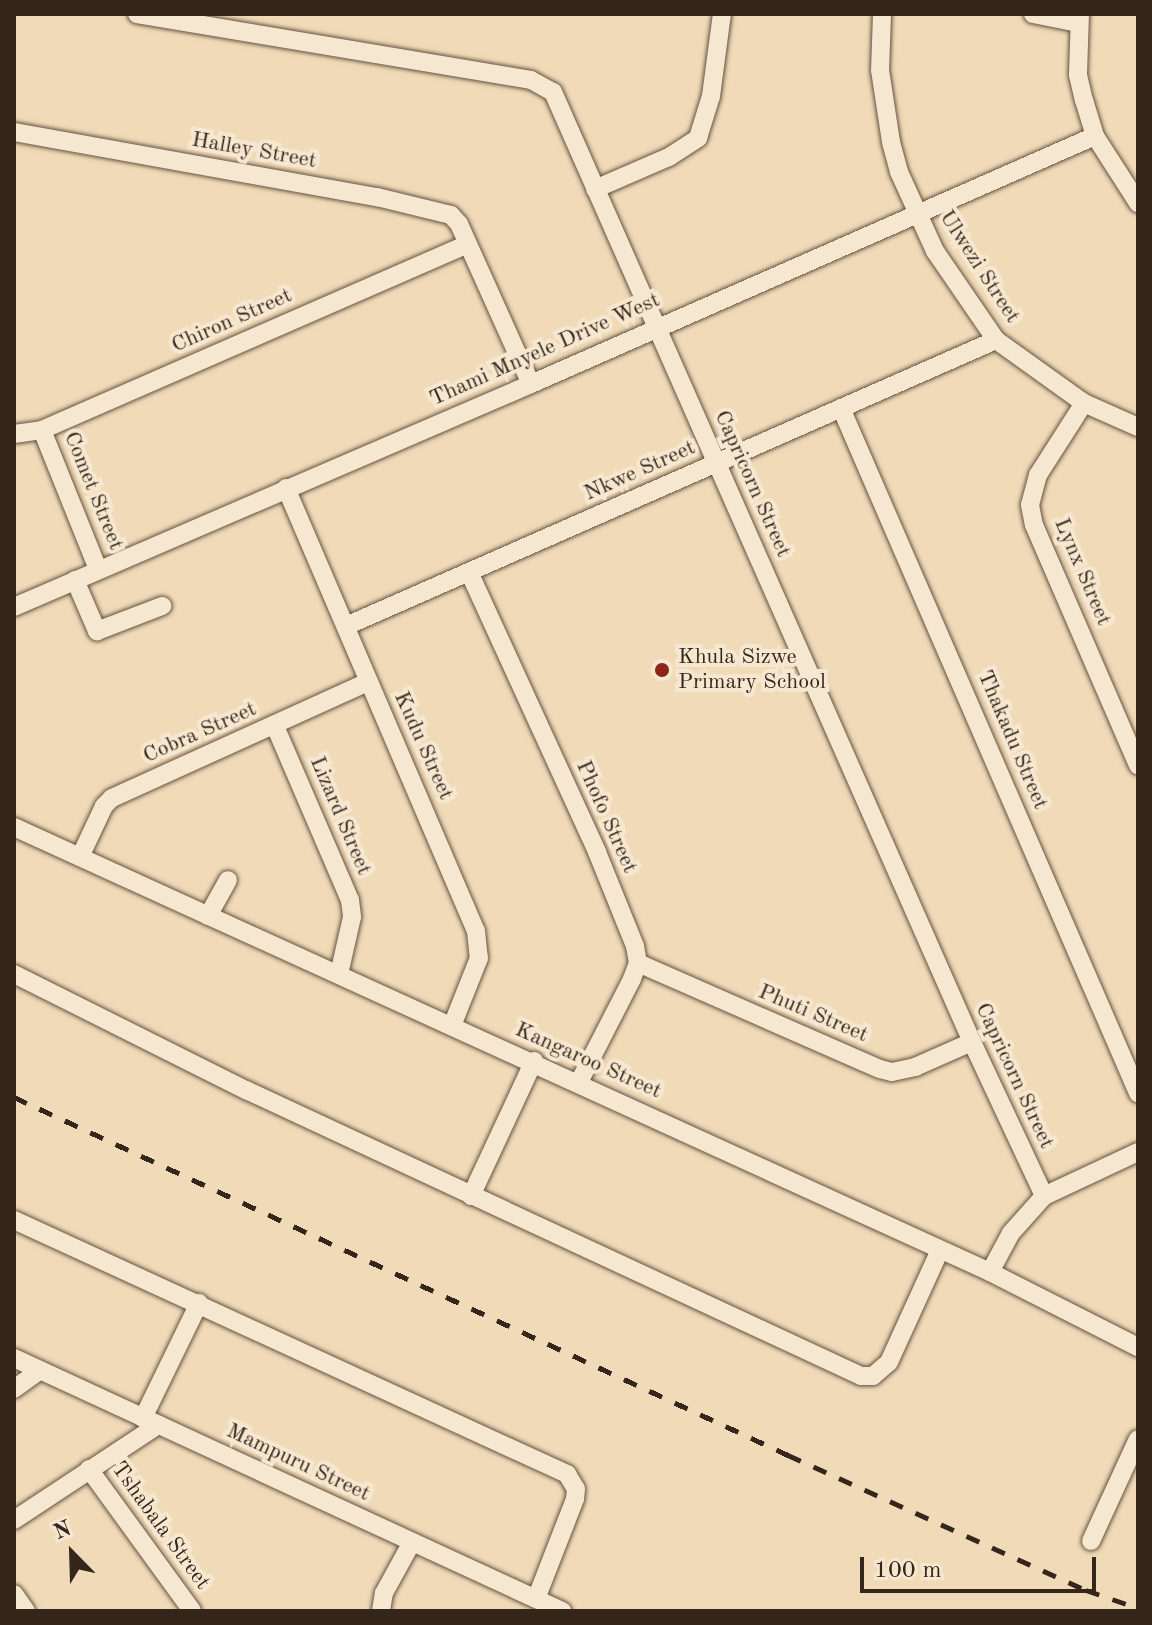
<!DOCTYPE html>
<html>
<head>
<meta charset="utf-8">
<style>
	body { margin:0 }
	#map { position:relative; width:1152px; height:1625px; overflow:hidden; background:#f1dab7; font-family:"Old Standard TT",serif }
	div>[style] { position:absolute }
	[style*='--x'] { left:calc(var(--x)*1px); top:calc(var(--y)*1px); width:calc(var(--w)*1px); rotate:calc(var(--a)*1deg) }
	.roads { filter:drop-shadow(0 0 2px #645342) drop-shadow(0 0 2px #645342) }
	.minor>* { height:18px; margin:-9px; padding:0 9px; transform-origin:9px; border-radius:9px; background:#f6e7d0 }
	.rail>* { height:5px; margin-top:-2.5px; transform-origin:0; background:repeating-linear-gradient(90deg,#35261b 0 14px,transparent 0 28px) }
	.dots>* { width:22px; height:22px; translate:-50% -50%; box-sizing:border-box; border:4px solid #f6e7d0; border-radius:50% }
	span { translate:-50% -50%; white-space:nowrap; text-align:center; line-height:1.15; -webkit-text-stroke:8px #f6e7d0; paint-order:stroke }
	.street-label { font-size:22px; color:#35261b }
	.poi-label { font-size:22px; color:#35261b }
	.left { translate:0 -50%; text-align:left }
	.frame { position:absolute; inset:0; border:16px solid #35261b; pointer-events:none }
	.north { position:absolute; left:32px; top:1513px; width:80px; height:80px; -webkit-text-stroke:6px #f6e7d0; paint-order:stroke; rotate:337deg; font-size:22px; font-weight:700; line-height:32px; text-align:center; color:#35261b }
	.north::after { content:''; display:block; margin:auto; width:28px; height:36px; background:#35261b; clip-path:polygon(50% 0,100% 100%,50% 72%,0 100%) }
	.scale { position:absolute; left:860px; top:1557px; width:236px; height:36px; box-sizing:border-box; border:4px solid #35261b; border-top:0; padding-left:10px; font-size:24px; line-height:28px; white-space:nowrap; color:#35261b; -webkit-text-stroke:6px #f6e7d0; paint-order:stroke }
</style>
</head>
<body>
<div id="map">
	<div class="roads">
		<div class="minor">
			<div style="--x:137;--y:14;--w:399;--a:9.5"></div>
			<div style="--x:531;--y:80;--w:25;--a:29"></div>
			<div style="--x:553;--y:92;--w:1038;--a:66.2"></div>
			<div style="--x:972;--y:1042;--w:170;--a:64.9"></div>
			<div style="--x:882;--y:14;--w:56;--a:92"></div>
			<div style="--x:880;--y:70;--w:73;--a:81.3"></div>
			<div style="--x:891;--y:142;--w:31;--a:75"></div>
			<div style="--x:899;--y:172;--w:87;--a:65.5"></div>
			<div style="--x:935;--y:251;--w:108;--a:55.6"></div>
			<div style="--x:996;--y:340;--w:108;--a:35.6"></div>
			<div style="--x:1084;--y:403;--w:59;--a:24"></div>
			<div style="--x:1033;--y:14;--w:46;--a:11.3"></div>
			<div style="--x:1080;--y:14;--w:61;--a:91.9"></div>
			<div style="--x:1078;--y:75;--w:26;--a:77"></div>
			<div style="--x:1084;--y:100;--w:38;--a:73"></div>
			<div style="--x:1095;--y:136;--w:80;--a:57.3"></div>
			<div style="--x:14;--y:132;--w:369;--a:10.2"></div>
			<div style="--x:377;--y:197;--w:76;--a:13.7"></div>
			<div style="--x:451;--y:215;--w:12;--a:48"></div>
			<div style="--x:459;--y:224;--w:175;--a:65.8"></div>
			<div style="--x:595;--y:189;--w:81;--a:-23.4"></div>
			<div style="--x:669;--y:157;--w:35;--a:-33"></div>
			<div style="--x:698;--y:138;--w:44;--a:-72.8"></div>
			<div style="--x:711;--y:96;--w:83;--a:-82.4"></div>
			<div style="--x:1084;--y:403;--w:85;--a:122.6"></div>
			<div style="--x:1038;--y:475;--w:31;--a:105"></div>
			<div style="--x:1030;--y:505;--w:20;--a:79"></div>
			<div style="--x:1034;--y:525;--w:262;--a:66.6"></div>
			<div style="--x:841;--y:408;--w:747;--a:66.56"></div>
			<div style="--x:42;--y:430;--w:150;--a:68.1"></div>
			<div style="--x:14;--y:434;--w:28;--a:-8"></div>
			<div style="--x:42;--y:430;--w:464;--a:-23.6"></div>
			<div style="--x:286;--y:488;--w:482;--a:66.8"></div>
			<div style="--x:476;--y:931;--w:27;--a:84"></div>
			<div style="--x:479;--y:958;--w:73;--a:111.7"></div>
			<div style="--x:469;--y:572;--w:308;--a:65.4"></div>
			<div style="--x:597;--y:852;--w:101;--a:68"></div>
			<div style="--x:635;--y:946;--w:17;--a:80"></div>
			<div style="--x:638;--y:963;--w:17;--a:111"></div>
			<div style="--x:632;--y:979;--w:116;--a:117.2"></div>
			<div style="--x:75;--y:580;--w:56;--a:66.7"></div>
			<div style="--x:97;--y:631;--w:70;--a:-21"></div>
			<div style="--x:14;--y:607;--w:563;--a:-23.33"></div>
			<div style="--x:531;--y:384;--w:616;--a:-23.74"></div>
			<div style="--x:346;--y:626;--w:710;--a:-23.75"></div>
			<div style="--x:275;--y:726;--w:189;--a:66.7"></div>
			<div style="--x:350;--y:900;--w:17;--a:83"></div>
			<div style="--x:352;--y:917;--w:58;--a:102.8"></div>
			<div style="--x:14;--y:827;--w:1073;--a:24.51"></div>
			<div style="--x:990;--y:1272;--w:166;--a:26.9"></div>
			<div style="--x:80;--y:857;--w:56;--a:-64.8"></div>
			<div style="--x:104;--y:806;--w:11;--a:-45"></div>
			<div style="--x:112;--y:798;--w:281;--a:-24.4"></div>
			<div style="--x:208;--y:916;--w:41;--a:-60.9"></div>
			<div style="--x:638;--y:963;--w:264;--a:23.7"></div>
			<div style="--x:880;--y:1069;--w:12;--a:14"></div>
			<div style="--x:892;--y:1072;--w:24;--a:-12"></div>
			<div style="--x:915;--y:1067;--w:62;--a:-23.7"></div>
			<div style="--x:14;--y:974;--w:259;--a:26.6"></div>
			<div style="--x:246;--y:1090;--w:678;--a:24.94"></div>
			<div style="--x:861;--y:1376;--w:12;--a:0"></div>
			<div style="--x:873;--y:1376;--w:21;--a:-41"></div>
			<div style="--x:889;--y:1362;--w:123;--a:-65.5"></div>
			<div style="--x:471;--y:1196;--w:149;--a:-65"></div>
			<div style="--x:14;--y:1220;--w:609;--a:24.67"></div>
			<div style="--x:567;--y:1474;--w:17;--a:59"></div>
			<div style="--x:576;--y:1489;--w:10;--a:96"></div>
			<div style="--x:575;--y:1499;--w:107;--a:111.3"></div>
			<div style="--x:990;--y:1272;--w:44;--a:-61.7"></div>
			<div style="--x:1011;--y:1233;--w:50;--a:-48.3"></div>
			<div style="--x:1044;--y:1196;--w:104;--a:-25.1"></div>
			<div style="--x:14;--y:1358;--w:604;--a:24.78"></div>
			<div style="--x:14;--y:1389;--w:32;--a:-36"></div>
			<div style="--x:143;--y:1418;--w:128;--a:-64"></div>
			<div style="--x:89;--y:1469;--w:175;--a:54"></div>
			<div style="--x:14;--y:1520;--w:173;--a:-33.4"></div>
			<div style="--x:1091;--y:1541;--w:112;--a:-65.3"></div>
			<div style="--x:14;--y:1594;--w:21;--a:55"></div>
			<div style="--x:381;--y:1611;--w:18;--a:-81"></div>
			<div style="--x:384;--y:1593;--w:58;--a:-61.2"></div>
		</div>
	</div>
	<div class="rail">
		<div style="--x:14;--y:1097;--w:853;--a:24.82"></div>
		<div style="--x:788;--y:1455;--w:327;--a:24.4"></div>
		<div style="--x:1086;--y:1590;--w:55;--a:19.1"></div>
	</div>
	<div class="dots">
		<div style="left:662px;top:670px;background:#8f2418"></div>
	</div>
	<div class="street-label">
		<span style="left:254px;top:151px;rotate:10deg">Halley Street</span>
		<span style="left:979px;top:267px;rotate:57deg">Ulwezi Street</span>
		<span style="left:232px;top:321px;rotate:-24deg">Chiron Street</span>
		<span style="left:545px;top:350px;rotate:-24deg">Thami Mnyele Drive West</span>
		<span style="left:640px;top:471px;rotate:-24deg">Nkwe Street</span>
		<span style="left:752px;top:484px;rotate:66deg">Capricorn Street</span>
		<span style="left:93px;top:491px;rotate:68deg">Comet Street</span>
		<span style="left:1082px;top:572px;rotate:67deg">Lynx Street</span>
		<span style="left:200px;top:733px;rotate:-24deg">Cobra Street</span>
		<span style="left:1012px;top:740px;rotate:67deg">Thakadu Street</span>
		<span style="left:423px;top:746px;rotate:66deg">Kudu Street</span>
		<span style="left:340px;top:816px;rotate:67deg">Lizard Street</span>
		<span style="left:606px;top:817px;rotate:66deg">Phofo Street</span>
		<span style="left:813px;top:1014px;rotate:23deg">Phuti Street</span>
		<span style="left:588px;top:1061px;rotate:24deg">Kangaroo Street</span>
		<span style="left:1014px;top:1076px;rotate:65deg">Capricorn Street</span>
		<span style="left:298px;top:1463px;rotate:25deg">Mampuru Street</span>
		<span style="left:160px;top:1526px;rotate:54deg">Tshabala Street</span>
	</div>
	<div class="poi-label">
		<span class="left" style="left:678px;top:670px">Khula Sizwe<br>Primary School</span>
	</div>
	<div class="frame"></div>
	<div class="north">N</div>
	<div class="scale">100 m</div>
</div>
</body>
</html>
